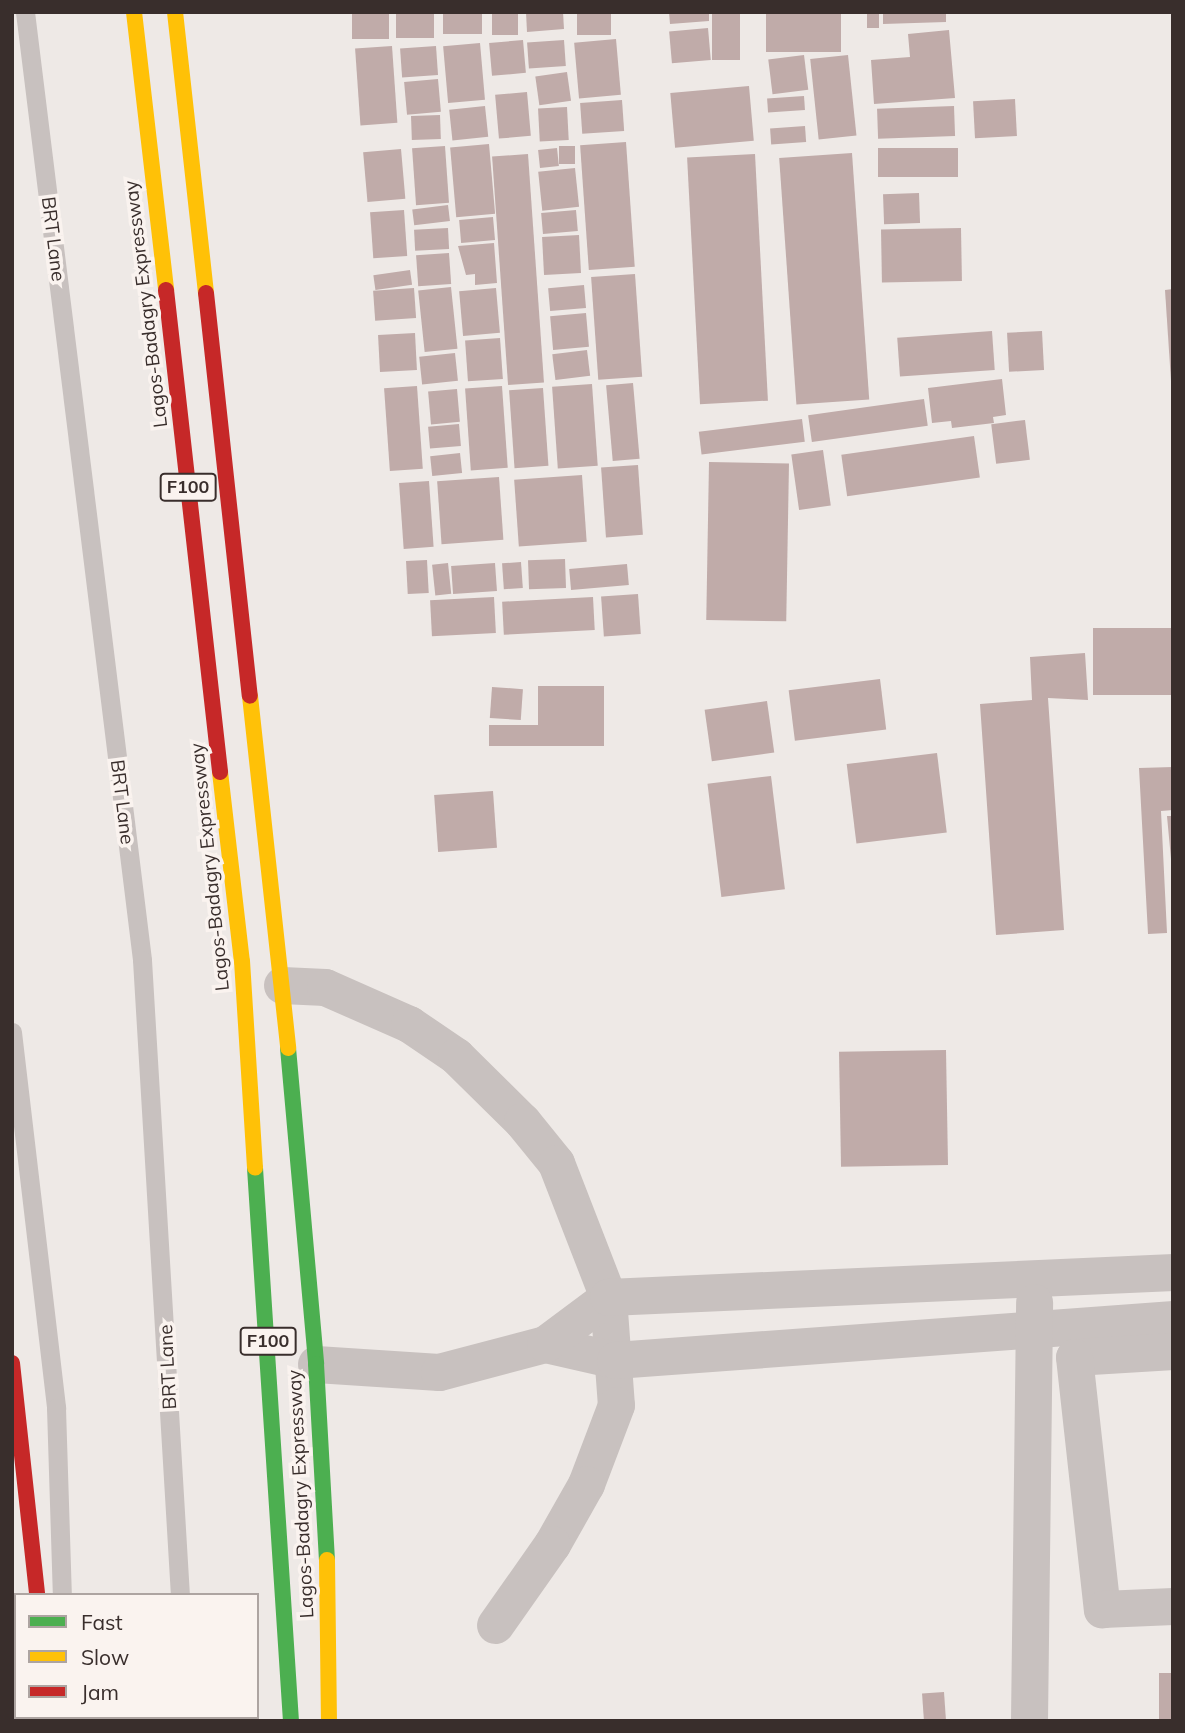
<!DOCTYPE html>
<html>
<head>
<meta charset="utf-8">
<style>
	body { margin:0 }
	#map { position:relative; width:1185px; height:1733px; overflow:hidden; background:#eee9e6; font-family:Mulish,sans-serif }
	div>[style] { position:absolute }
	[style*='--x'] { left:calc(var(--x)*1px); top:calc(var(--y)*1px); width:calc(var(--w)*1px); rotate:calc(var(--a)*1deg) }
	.building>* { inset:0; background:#c0aba9; transform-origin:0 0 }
	.lane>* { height:19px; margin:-9.5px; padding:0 9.5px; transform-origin:9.5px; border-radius:9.5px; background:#c8c1bf }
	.street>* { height:37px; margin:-18.5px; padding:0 18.5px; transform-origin:18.5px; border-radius:18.5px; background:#c8c1bf }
	.fast>* { height:16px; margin:-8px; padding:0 8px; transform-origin:8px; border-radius:8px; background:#4caf50 }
	.slow>* { height:16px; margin:-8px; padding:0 8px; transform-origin:8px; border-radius:8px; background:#ffc107 }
	.jam>* { height:16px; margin:-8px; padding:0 8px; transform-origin:8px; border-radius:8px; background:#c62828 }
	span { translate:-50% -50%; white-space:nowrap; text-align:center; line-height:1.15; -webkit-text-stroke:7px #faf3ef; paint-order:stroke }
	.shield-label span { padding:2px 5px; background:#faf3ef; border:2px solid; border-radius:5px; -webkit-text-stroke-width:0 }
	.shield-label { font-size:18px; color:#392e2c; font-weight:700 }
	.street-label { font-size:19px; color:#392e2c }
	.frame { position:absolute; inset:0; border:14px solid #392e2c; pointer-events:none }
	.legend { position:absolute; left:14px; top:1593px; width:245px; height:126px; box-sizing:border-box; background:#faf3ef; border:2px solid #ada4a1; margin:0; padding:9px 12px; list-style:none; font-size:21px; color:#392e2c }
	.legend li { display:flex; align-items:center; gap:14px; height:35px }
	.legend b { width:35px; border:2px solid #ada4a1 }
</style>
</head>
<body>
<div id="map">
	<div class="building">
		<div style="left:352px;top:12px;width:37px;height:27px"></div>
		<div style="left:396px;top:12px;width:38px;height:26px"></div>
		<div style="left:443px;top:12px;width:39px;height:22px"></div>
		<div style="left:492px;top:12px;width:26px;height:23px"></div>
		<div style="clip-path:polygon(526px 12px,563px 12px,564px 29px,527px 32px)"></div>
		<div style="left:577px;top:12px;width:34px;height:23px"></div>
		<div style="clip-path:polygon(669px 12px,709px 12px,709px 21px,670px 24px)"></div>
		<div style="left:712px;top:12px;width:28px;height:48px"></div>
		<div style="left:766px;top:12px;width:75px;height:40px"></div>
		<div style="left:867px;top:12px;width:12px;height:16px"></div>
		<div style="clip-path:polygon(883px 12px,946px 12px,946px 22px,883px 24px)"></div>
		<div style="left:708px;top:28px;width:32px;height:39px;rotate:85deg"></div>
		<div style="clip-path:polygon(949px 30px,955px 98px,874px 104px,871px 60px,910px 57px,908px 34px)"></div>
		<div style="left:616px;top:39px;width:56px;height:42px;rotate:85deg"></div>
		<div style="left:523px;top:40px;width:33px;height:34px;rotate:85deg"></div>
		<div style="left:564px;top:40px;width:26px;height:37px;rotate:86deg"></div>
		<div style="left:480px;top:43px;width:57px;height:37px;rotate:85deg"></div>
		<div style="left:392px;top:46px;width:77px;height:37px;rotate:86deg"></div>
		<div style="left:436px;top:46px;width:29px;height:36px;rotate:86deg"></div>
		<div style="left:804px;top:55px;width:35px;height:36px;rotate:83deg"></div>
		<div style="left:848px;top:55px;width:81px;height:38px;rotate:84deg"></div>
		<div style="left:567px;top:72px;width:29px;height:32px;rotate:82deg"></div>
		<div style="left:438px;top:79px;width:33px;height:34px;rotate:85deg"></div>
		<div style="left:749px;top:86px;width:55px;height:79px;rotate:85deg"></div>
		<div style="left:527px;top:92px;width:44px;height:32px;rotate:85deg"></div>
		<div style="left:804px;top:96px;width:14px;height:37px;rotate:86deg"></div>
		<div style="left:1015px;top:99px;width:37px;height:42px;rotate:87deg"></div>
		<div style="left:622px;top:100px;width:31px;height:42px;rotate:86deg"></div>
		<div style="left:485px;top:106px;width:31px;height:36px;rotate:84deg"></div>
		<div style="left:954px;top:106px;width:30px;height:77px;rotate:88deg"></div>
		<div style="left:567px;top:107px;width:33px;height:29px;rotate:87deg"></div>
		<div style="left:440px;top:115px;width:24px;height:29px;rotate:88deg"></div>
		<div style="left:805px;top:126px;width:16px;height:35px;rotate:86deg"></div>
		<div style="left:626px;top:142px;width:125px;height:46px;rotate:86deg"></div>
		<div style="left:489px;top:144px;width:70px;height:39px;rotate:85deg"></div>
		<div style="left:445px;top:146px;width:57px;height:33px;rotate:86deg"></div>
		<div style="left:575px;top:146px;width:18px;height:16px;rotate:90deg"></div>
		<div style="left:557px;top:148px;width:18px;height:19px;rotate:84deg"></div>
		<div style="left:878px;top:148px;width:80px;height:29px"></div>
		<div style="left:401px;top:149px;width:50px;height:38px;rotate:85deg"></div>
		<div style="left:852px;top:153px;width:247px;height:73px;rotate:86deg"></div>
		<div style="left:528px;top:154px;width:229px;height:36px;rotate:86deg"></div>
		<div style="left:755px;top:154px;width:247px;height:68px;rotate:87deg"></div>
		<div style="left:575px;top:168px;width:39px;height:37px;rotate:84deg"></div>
		<div style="left:919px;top:193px;width:30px;height:36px;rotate:88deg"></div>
		<div style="left:448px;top:205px;width:16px;height:36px;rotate:83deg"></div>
		<div style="left:404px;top:210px;width:46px;height:34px;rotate:86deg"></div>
		<div style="left:576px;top:210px;width:21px;height:35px;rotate:85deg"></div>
		<div style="left:493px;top:217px;width:23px;height:34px;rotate:85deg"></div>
		<div style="left:448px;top:228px;width:21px;height:34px;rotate:87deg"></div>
		<div style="left:961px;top:228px;width:53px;height:80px;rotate:89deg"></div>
		<div style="left:579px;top:235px;width:38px;height:37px;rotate:87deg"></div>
		<div style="clip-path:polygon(494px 243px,497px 283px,475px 285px,475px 274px,466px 275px,458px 246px)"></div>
		<div style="left:449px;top:253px;width:31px;height:33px;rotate:86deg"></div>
		<div style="left:410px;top:270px;width:15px;height:37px;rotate:82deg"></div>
		<div style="left:635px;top:274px;width:103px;height:44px;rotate:86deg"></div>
		<div style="left:584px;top:285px;width:23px;height:36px;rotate:85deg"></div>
		<div style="left:451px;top:287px;width:62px;height:33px;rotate:84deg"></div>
		<div style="left:414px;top:288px;width:30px;height:41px;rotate:86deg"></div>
		<div style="left:496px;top:288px;width:45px;height:37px;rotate:85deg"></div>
		<div style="clip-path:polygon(1173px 289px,1173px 381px,1171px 381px,1165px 290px)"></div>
		<div style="left:586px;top:313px;width:34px;height:36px;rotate:85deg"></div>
		<div style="left:992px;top:331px;width:39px;height:95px;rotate:86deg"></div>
		<div style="left:1042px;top:331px;width:39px;height:35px;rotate:87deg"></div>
		<div style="left:415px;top:333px;width:37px;height:37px;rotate:87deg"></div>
		<div style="left:500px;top:338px;width:41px;height:35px;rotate:86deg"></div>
		<div style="left:587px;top:350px;width:26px;height:35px;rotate:83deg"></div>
		<div style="left:455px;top:353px;width:28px;height:36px;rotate:84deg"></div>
		<div style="clip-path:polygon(1002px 379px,1006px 415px,993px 417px,994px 423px,952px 428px,951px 421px,932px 423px,928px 388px)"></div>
		<div style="left:633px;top:383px;width:76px;height:27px;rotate:85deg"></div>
		<div style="left:592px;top:384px;width:82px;height:40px;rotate:86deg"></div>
		<div style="left:417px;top:386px;width:83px;height:33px;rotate:86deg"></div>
		<div style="left:502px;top:386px;width:82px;height:37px;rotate:86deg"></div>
		<div style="left:543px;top:388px;width:78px;height:34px;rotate:86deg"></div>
		<div style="left:457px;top:389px;width:33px;height:29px;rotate:85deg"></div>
		<div style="left:924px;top:399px;width:27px;height:117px;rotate:82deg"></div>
		<div style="left:802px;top:419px;width:23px;height:104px;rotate:83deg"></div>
		<div style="left:1025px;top:420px;width:40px;height:34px;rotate:83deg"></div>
		<div style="left:459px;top:424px;width:22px;height:31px;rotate:85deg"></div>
		<div style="left:974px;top:436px;width:42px;height:134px;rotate:82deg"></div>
		<div style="left:823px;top:450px;width:56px;height:32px;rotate:82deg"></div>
		<div style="left:460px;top:453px;width:20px;height:30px;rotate:84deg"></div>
		<div style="left:709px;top:462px;width:80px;height:158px;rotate:1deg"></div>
		<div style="left:638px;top:465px;width:70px;height:37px;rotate:86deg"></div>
		<div style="left:582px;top:475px;width:67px;height:68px;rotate:86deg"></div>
		<div style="left:499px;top:477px;width:63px;height:62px;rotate:86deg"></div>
		<div style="left:429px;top:481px;width:66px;height:30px;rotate:86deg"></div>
		<div style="left:565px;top:559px;width:29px;height:37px;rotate:88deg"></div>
		<div style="left:427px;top:560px;width:33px;height:21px;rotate:87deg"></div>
		<div style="left:521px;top:562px;width:26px;height:19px;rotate:86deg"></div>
		<div style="left:448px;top:563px;width:31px;height:16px;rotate:84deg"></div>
		<div style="left:495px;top:563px;width:28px;height:44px;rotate:86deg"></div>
		<div style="left:627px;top:564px;width:21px;height:58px;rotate:85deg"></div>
		<div style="left:638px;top:594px;width:40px;height:37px;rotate:86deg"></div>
		<div style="left:494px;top:597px;width:36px;height:64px;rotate:87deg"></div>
		<div style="left:593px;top:597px;width:33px;height:91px;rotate:87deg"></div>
		<div style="left:1173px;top:628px;width:67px;height:80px;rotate:90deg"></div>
		<div style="clip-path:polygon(1085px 653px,1088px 700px,1048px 698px,1064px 930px,996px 935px,980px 704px,1032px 700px,1030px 657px)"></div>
		<div style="left:880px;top:679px;width:51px;height:92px;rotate:83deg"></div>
		<div style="clip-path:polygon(538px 686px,604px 686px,604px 746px,489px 746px,489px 725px,538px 725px)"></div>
		<div style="left:492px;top:687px;width:31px;height:31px;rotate:4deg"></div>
		<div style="left:767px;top:701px;width:52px;height:63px;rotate:82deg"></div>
		<div style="left:937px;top:753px;width:80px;height:91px;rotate:83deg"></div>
		<div style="clip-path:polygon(1173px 767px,1173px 810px,1161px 811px,1167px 933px,1148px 934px,1139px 768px)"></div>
		<div style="left:771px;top:776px;width:114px;height:64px;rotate:83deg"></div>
		<div style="left:493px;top:791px;width:57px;height:59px;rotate:86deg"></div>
		<div style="clip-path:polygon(1167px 816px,1173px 816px,1173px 859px,1171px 859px)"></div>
		<div style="left:946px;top:1050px;width:115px;height:107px;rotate:89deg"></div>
		<div style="left:1173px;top:1673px;width:48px;height:14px;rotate:90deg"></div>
		<div style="left:944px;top:1692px;width:29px;height:22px;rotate:86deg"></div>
	</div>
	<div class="lane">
		<div style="--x:25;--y:12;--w:955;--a:82.96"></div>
		<div style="--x:142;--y:960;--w:636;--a:86.58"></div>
		<div style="--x:12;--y:1032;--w:379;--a:83.3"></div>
		<div style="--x:56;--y:1408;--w:187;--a:88.2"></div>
		<div style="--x:66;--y:1717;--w:4;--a:90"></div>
		<div style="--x:186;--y:1717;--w:4;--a:76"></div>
	</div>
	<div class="street">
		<div style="--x:282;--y:985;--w:43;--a:2.7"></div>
		<div style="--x:325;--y:987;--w:92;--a:23.8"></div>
		<div style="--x:409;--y:1024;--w:57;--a:34.2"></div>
		<div style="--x:456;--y:1056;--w:93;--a:44.6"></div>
		<div style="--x:522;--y:1121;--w:54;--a:51"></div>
		<div style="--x:556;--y:1163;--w:144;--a:68.8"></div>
		<div style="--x:608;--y:1297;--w:108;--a:85.8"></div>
		<div style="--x:616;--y:1405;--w:85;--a:110.8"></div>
		<div style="--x:586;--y:1484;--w:69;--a:119.5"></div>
		<div style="--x:552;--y:1544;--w:99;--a:125.1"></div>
		<div style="--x:545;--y:1344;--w:72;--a:12.9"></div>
		<div style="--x:615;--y:1360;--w:560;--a:-4.2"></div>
		<div style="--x:1173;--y:1351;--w:99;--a:176.5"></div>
		<div style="--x:1074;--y:1357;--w:254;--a:83.7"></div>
		<div style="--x:1102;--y:1609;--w:71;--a:-2.4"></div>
		<div style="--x:316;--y:1364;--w:123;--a:3.7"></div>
		<div style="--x:439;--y:1372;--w:110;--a:-14.8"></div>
		<div style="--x:545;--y:1344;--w:79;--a:-36.7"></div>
		<div style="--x:608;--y:1297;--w:566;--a:-2.53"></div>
		<div style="--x:1029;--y:1721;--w:419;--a:-89.3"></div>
	</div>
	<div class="fast">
		<div style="--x:288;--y:1048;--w:317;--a:84.9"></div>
		<div style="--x:316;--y:1364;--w:196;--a:86.8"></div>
		<div style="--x:255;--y:1168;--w:554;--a:86.28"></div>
	</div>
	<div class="slow">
		<div style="--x:134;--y:12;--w:280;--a:83.4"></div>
		<div style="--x:175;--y:12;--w:283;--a:83.7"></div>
		<div style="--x:250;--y:696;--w:354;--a:83.8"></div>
		<div style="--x:220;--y:772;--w:190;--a:83.4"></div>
		<div style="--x:242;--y:961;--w:207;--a:86.4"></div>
		<div style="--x:327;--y:1560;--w:161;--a:89.3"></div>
		<div style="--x:46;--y:1717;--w:4;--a:90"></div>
	</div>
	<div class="jam">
		<div style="--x:166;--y:290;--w:485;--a:83.6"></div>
		<div style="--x:206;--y:293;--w:405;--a:83.8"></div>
		<div style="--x:12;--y:1363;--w:233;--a:83.8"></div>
	</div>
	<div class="shield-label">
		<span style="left:188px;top:487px">F100</span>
		<span style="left:268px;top:1341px">F100</span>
	</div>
	<div class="street-label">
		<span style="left:53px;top:239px;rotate:83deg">BRT Lane</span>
		<span style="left:146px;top:304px;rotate:-97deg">Lagos-Badagry Expressway</span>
		<span style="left:122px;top:802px;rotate:83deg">BRT Lane</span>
		<span style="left:210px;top:867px;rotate:-96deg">Lagos-Badagry Expressway</span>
		<span style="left:168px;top:1367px;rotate:-93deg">BRT Lane</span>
		<span style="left:301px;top:1494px;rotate:-93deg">Lagos-Badagry Expressway</span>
	</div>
	<div class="frame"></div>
	<ul class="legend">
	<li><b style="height:9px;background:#4caf50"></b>Fast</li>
	<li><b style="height:9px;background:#ffc107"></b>Slow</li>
	<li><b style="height:9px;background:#c62828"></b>Jam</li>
	</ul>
</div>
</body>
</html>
